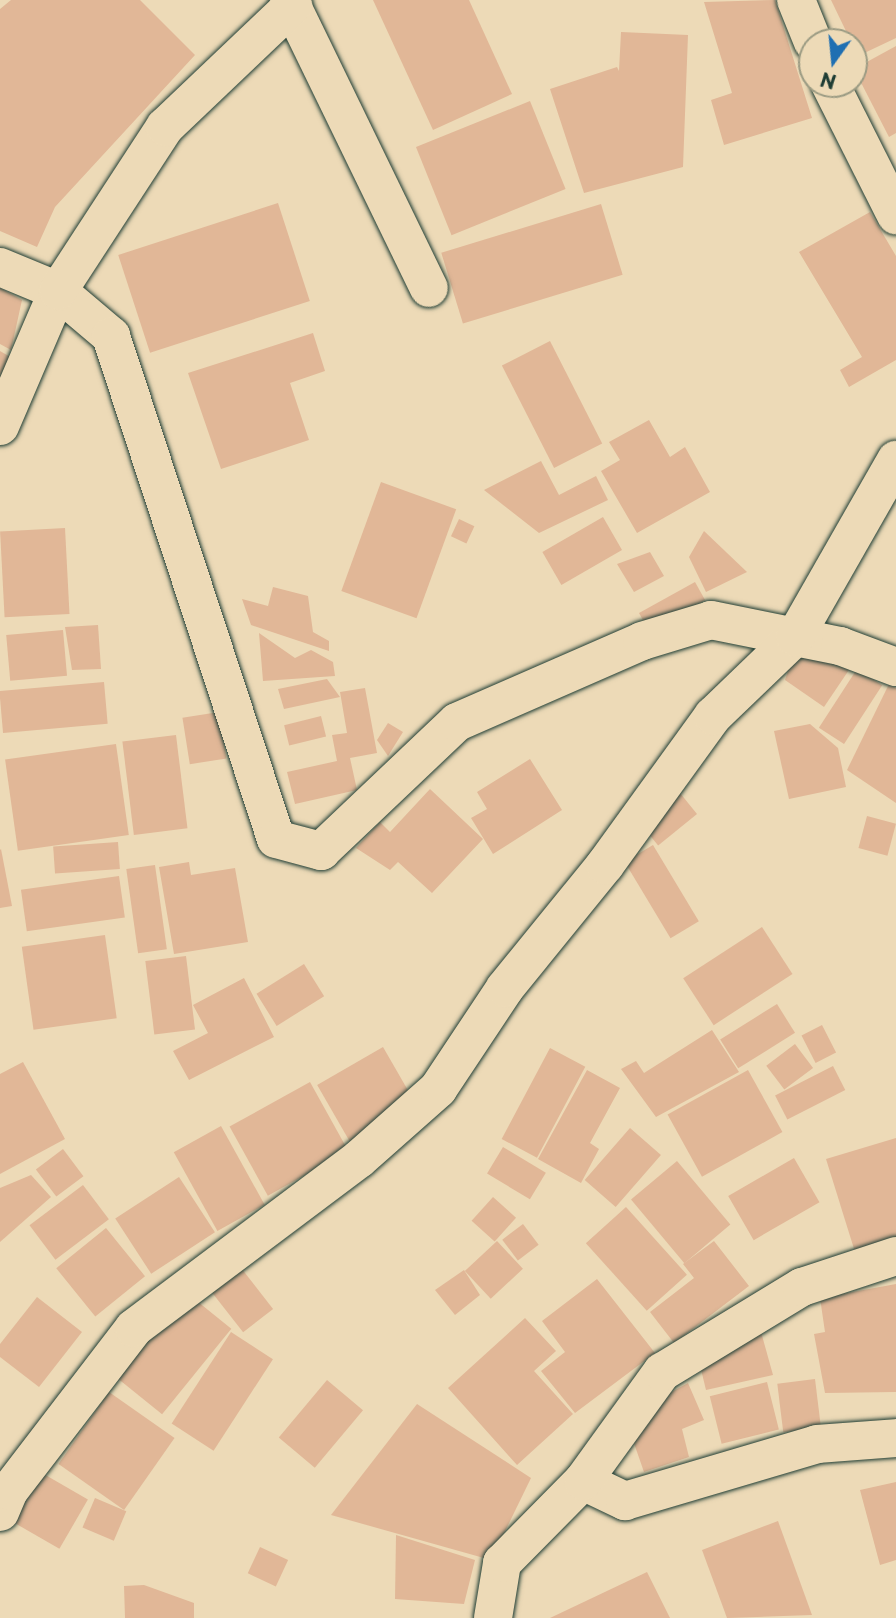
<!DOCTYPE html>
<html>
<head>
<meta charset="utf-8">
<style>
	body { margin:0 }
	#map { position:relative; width:896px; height:1618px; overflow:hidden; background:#eddab7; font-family:"Playpen Sans",sans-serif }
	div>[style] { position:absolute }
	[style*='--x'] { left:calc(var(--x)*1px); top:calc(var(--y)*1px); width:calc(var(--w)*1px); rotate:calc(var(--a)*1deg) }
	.building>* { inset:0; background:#e1b797; transform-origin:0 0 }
	.roads { filter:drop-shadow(0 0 2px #1f3d34) drop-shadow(0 0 2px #1f3d34) }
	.minor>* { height:38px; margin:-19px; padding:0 19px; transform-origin:19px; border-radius:19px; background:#eddab7 }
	span { translate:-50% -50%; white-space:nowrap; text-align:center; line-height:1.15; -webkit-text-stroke:5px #eddab7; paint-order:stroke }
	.north { position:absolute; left:798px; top:28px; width:70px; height:70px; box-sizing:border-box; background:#eddab7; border:2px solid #9b9b83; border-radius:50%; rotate:195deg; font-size:19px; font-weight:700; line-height:28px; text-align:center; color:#1f3d34 }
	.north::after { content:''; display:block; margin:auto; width:24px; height:32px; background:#1f6fb2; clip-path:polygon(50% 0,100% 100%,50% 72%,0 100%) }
</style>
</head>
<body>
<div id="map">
	<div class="building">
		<div style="clip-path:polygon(11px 0,140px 0,195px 55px,55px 207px,37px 247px,0 231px,0 9px)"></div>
		<div style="clip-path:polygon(373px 0,469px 0,512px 94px,433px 130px)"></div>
		<div style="clip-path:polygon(775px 0,812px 118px,724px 145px,711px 100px,732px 93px,704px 2px)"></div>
		<div style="clip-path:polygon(831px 0,896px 0,896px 38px,858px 56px)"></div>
		<div style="clip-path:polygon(621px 32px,688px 35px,683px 167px,584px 193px,550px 89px,617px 67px,619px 71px)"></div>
		<div style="clip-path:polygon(896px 46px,896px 133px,889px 137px,854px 69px)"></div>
		<div style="left:530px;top:101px;width:95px;height:123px;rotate:68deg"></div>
		<div style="left:278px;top:203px;width:103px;height:168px;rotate:72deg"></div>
		<div style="left:601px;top:204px;width:74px;height:167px;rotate:73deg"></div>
		<div style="clip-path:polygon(870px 212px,896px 256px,896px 360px,849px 387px,840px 370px,862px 357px,799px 252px)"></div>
		<div style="clip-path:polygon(0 288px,22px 300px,11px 350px,0 344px)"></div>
		<div style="clip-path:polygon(313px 333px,325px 371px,290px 383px,309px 440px,221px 469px,188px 373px)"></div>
		<div style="left:550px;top:341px;width:115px;height:54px;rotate:63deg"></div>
		<div style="clip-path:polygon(0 351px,19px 362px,0 393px)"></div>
		<div style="clip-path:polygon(649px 420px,670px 457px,685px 447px,710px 492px,637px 533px,601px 471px,620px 460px,609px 442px)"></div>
		<div style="clip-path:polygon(541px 461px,559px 495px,596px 476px,608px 500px,539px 533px,484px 490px)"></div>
		<div style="left:381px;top:482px;width:80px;height:116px;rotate:20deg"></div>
		<div style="left:603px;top:517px;width:38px;height:70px;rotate:60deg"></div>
		<div style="left:459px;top:519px;width:17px;height:19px;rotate:25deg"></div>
		<div style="left:65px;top:528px;width:86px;height:65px;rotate:87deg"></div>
		<div style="clip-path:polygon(704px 531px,747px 572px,706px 592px,689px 557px)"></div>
		<div style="clip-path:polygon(650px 552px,664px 576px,634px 592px,617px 564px)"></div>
		<div style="left:695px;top:582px;width:21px;height:64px;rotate:61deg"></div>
		<div style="clip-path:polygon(273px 587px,308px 596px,313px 632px,329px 641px,329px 651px,251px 625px,242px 599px,268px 606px)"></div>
		<div style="clip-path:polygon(98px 625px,101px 669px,72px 670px,65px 627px)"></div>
		<div style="left:63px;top:630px;width:46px;height:57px;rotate:85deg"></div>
		<div style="clip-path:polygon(259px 633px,295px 658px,311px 650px,333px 662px,335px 676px,263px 681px)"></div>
		<div style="clip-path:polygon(797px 643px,855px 661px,824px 707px,785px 680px)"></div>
		<div style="left:857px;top:669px;width:30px;height:70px;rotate:33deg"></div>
		<div style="clip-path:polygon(327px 679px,340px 697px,284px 709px,278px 689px)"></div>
		<div style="left:104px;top:682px;width:42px;height:105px;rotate:85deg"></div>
		<div style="clip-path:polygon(889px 684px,896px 688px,896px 803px,847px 770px)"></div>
		<div style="clip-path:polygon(365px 688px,377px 753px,350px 758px,357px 790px,295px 804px,287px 772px,337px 761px,332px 735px,347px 733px,340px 692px)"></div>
		<div style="left:219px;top:712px;width:47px;height:37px;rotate:81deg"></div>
		<div style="left:321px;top:716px;width:21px;height:38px;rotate:76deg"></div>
		<div style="clip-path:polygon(388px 723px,403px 732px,388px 756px,377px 740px)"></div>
		<div style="clip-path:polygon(810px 724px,838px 748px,846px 787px,789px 799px,774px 731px)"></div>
		<div style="left:176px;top:735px;width:94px;height:54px;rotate:83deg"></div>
		<div style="left:116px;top:744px;width:92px;height:112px;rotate:82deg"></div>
		<div style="clip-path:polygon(530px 759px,562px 810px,493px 854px,471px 818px,487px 809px,477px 792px)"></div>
		<div style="clip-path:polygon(430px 789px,483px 839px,432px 893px,398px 862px,390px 870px,356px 848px,380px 822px,390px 832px)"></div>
		<div style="left:680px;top:793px;width:27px;height:50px;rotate:51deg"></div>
		<div style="left:867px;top:816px;width:30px;height:33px;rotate:15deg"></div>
		<div style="left:118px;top:842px;width:27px;height:65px;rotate:86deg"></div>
		<div style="left:653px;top:845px;width:89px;height:33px;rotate:59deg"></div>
		<div style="clip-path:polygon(1px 849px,12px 906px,0 908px,0 850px)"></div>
		<div style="clip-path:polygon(189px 862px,191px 875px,235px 868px,248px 942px,174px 954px,159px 867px)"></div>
		<div style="left:155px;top:865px;width:85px;height:29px;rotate:82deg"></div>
		<div style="left:119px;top:876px;width:42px;height:99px;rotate:82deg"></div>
		<div style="left:762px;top:927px;width:56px;height:94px;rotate:57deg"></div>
		<div style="left:105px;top:935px;width:84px;height:84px;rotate:82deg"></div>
		<div style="left:186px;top:956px;width:74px;height:41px;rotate:83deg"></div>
		<div style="left:304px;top:964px;width:38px;height:56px;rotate:58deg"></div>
		<div style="clip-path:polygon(244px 978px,274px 1037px,189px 1080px,173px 1051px,208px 1033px,193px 1005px)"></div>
		<div style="left:777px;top:1004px;width:34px;height:67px;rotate:58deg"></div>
		<div style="left:822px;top:1025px;width:31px;height:23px;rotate:63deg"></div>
		<div style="clip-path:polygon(712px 1030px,739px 1072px,656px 1117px,621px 1069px,636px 1061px,644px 1073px)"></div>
		<div style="left:795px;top:1044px;width:30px;height:36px;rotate:53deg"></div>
		<div style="left:383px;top:1047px;width:68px;height:76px;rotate:60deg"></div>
		<div style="left:550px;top:1048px;width:40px;height:103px;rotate:28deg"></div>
		<div style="clip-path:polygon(23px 1062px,65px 1139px,0 1174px,0 1074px)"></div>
		<div style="left:833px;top:1066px;width:27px;height:65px;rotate:63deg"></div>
		<div style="clip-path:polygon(587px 1070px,620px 1088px,590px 1143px,599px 1149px,581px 1183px,538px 1159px)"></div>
		<div style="left:748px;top:1070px;width:71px;height:92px;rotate:61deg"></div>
		<div style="left:310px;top:1082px;width:79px;height:92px;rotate:61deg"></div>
		<div style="left:221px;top:1126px;width:90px;height:54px;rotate:61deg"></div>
		<div style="left:630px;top:1128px;width:41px;height:69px;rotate:41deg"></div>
		<div style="clip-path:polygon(896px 1138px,896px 1239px,855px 1252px,826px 1159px)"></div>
		<div style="left:503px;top:1147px;width:50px;height:31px;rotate:31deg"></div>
		<div style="left:63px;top:1149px;width:34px;height:34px;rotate:53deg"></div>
		<div style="left:794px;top:1158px;width:51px;height:76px;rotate:60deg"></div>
		<div style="left:677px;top:1161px;width:83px;height:60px;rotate:50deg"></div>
		<div style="clip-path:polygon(31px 1175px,51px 1197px,0 1242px,0 1188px)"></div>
		<div style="left:179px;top:1177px;width:66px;height:76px;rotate:57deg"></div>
		<div style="left:83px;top:1185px;width:43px;height:67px;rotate:53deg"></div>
		<div style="left:493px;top:1197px;width:31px;height:32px;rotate:42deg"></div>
		<div style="left:626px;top:1207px;width:91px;height:54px;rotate:48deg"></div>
		<div style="left:523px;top:1224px;width:26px;height:26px;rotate:53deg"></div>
		<div style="left:106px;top:1228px;width:62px;height:64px;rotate:51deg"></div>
		<div style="left:497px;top:1241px;width:38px;height:44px;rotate:47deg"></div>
		<div style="clip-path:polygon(714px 1241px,749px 1286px,674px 1343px,650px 1312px,694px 1278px,683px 1264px)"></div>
		<div style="left:238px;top:1264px;width:57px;height:38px;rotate:52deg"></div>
		<div style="clip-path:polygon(464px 1270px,480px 1295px,455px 1315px,435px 1290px)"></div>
		<div style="clip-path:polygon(597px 1279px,655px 1353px,575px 1413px,541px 1371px,565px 1352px,542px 1321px)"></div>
		<div style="clip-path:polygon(896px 1284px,896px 1392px,825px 1393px,814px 1334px,825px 1332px,820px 1298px)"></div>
		<div style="left:187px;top:1293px;width:57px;height:110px;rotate:39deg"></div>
		<div style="clip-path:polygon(37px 1297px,82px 1332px,39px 1387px,0 1357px,0 1344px)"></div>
		<div style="clip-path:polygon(525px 1318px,556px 1351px,534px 1371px,573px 1414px,517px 1465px,448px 1388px)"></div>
		<div style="left:231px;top:1332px;width:50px;height:109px;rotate:33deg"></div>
		<div style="clip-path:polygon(761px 1332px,773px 1375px,706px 1390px,698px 1357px)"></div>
		<div style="left:815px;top:1379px;width:49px;height:38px;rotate:83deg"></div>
		<div style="left:327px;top:1380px;width:47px;height:75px;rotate:40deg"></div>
		<div style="left:767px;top:1382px;width:49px;height:59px;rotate:76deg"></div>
		<div style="clip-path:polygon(688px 1383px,704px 1420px,682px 1429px,689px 1457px,644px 1472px,629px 1429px,655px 1401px)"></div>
		<div style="left:109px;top:1392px;width:80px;height:88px;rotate:35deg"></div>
		<div style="clip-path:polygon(417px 1404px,531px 1478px,491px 1560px,331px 1515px)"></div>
		<div style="left:42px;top:1473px;width:53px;height:57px;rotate:30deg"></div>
		<div style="clip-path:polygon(896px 1482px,896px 1560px,880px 1565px,860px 1490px)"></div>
		<div style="left:95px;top:1498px;width:34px;height:32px;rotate:23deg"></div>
		<div style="clip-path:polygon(778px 1521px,812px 1615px,727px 1618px,702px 1550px)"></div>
		<div style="clip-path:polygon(396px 1535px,475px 1560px,464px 1604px,395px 1599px)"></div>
		<div style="left:260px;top:1547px;width:31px;height:29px;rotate:25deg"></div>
		<div style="clip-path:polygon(647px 1572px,670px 1618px,550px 1618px)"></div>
		<div style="clip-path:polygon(144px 1585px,194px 1603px,194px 1618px,125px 1618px,124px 1586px)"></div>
	</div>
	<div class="roads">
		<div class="minor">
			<div style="--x:289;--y:0;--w:320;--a:64.1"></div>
			<div style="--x:796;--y:0;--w:45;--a:68"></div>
			<div style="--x:830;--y:84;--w:147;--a:63.3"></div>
			<div style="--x:0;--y:267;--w:63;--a:22.5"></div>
			<div style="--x:58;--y:291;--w:70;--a:40.3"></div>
			<div style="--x:111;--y:336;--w:529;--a:71.84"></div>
			<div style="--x:276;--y:839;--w:47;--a:14.9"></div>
			<div style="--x:321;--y:851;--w:187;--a:-43.5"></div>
			<div style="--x:457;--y:722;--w:202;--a:-23.6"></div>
			<div style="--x:642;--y:641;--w:72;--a:-16.9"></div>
			<div style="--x:711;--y:620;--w:132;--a:11.4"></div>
			<div style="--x:840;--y:646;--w:60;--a:20.6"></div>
			<div style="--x:0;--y:426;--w:147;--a:-66.8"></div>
			<div style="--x:58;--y:291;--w:196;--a:-56.9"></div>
			<div style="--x:165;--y:127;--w:177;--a:-43.6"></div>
			<div style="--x:583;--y:1481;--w:47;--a:25.5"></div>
			<div style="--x:625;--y:1501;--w:200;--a:-16.5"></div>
			<div style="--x:817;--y:1444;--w:79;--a:-4.3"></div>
			<div style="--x:0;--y:1512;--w:23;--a:-67"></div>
			<div style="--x:9;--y:1491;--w:205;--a:-52.5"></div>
			<div style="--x:134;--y:1328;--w:281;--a:-36.9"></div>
			<div style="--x:359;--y:1159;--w:106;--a:-41.5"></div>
			<div style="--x:438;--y:1089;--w:121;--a:-56.4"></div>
			<div style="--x:505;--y:988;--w:159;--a:-50.9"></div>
			<div style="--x:605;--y:865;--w:184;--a:-54.1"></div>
			<div style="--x:713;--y:716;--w:114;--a:-43.9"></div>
			<div style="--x:795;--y:637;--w:204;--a:-60.3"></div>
			<div style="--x:493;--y:1618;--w:56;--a:-80.7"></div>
			<div style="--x:502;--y:1563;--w:115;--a:-45.4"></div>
			<div style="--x:583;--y:1481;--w:135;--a:-54.1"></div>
			<div style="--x:662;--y:1372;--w:164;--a:-31.3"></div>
			<div style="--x:802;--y:1287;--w:99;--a:-18.3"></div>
		</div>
	</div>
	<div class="north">N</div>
</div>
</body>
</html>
